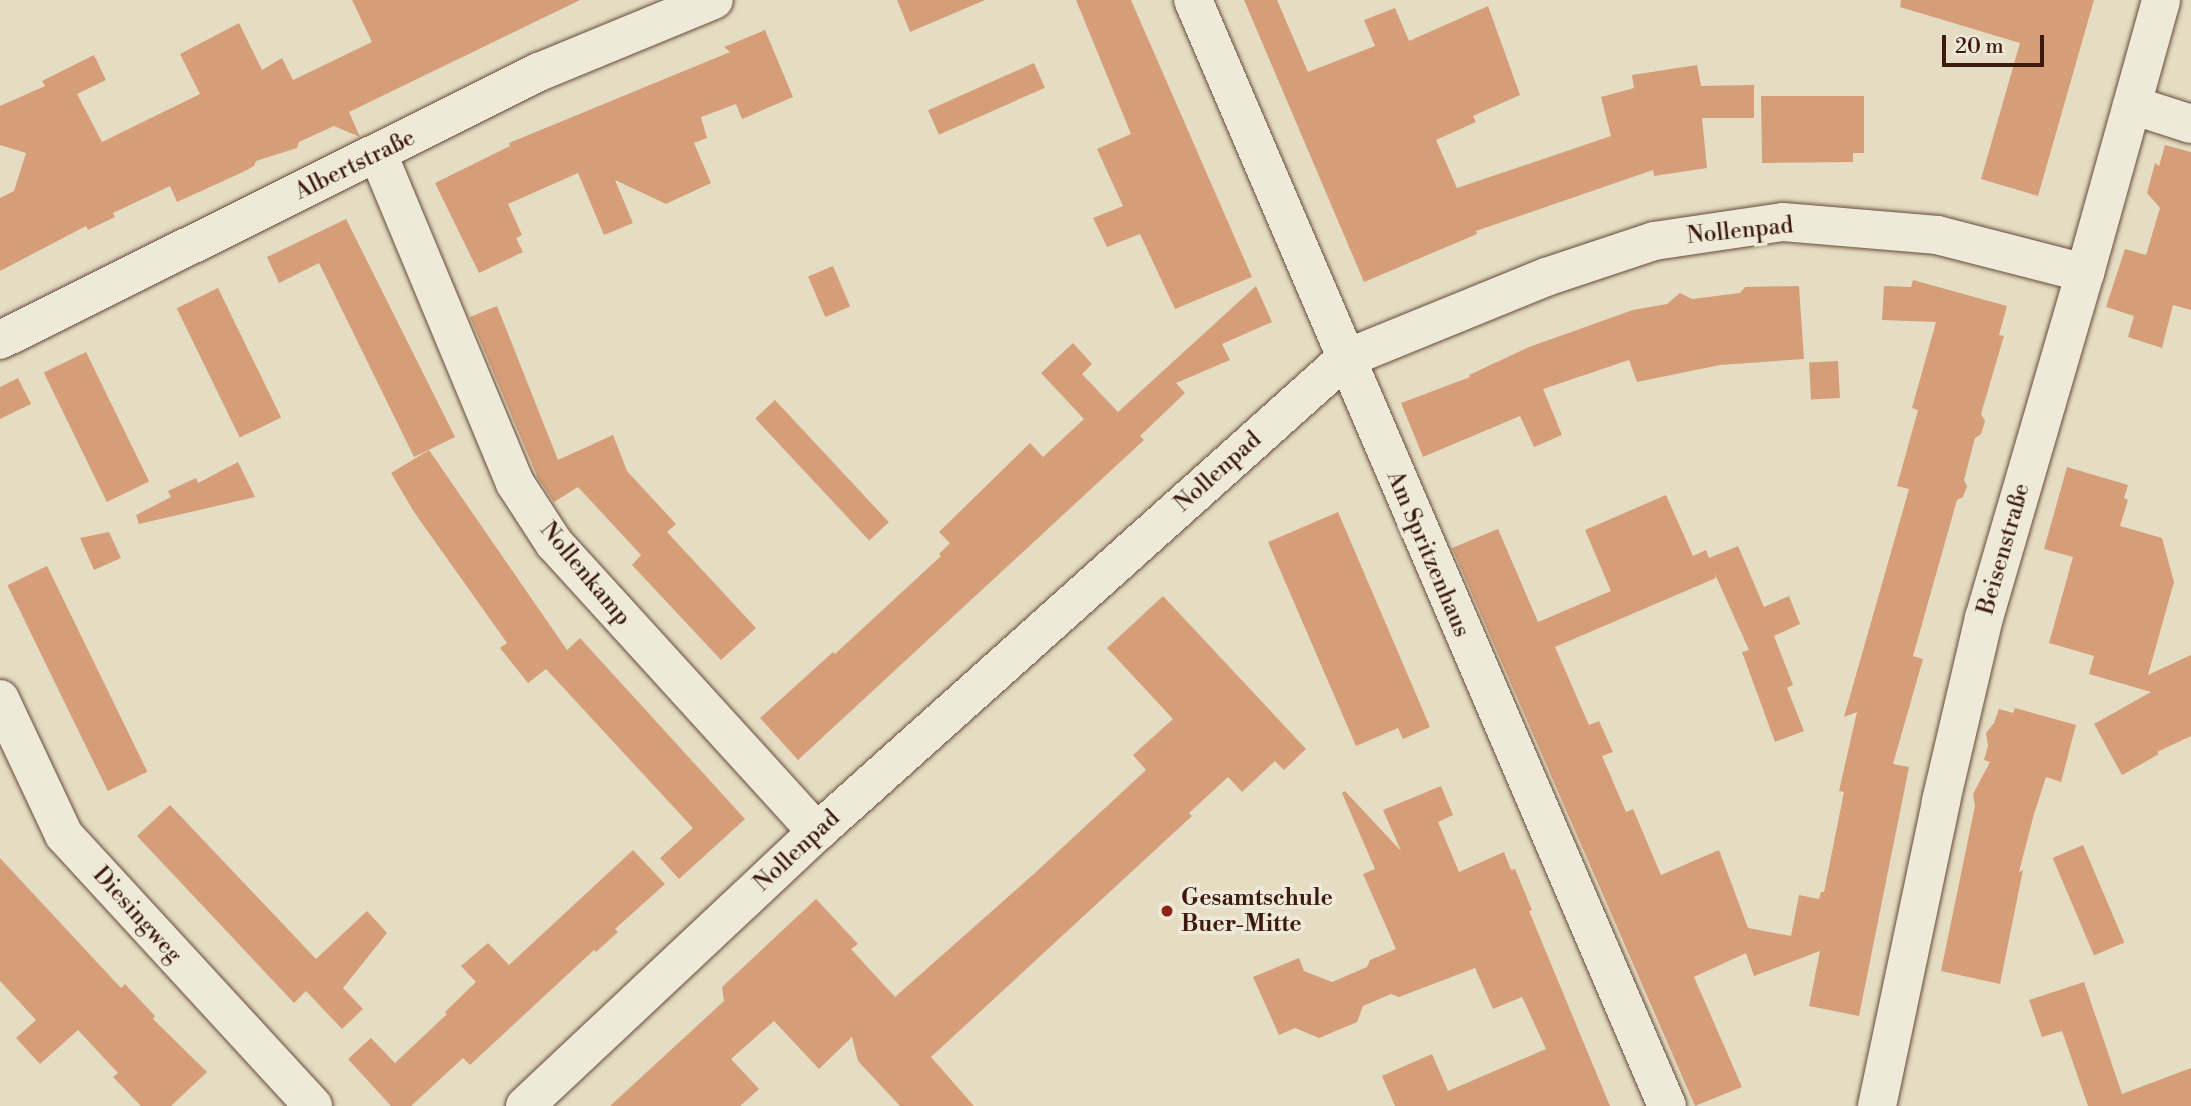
<!DOCTYPE html>
<html>
<head>
<meta charset="utf-8">
<style>
	body { margin:0 }
	#map { position:relative; width:2191px; height:1106px; overflow:hidden; background:#e5ddc3; font-family:"Libre Bodoni",serif }
	div>[style] { position:absolute }
	[style*='--x'] { left:calc(var(--x)*1px); top:calc(var(--y)*1px); width:calc(var(--w)*1px); rotate:calc(var(--a)*1deg) }
	.building>* { inset:0; background:#d59e78; transform-origin:0 0 }
	.roads { filter:drop-shadow(0 0 2px #664c3b) drop-shadow(0 0 2px #664c3b) }
	.minor>* { height:38px; margin:-19px; padding:0 19px; transform-origin:19px; border-radius:19px; background:#eee9d8 }
	.dots>* { width:19px; height:19px; translate:-50% -50%; box-sizing:border-box; border:4px solid #eee9d8; border-radius:50% }
	span { translate:-50% -50%; white-space:nowrap; text-align:center; line-height:1.15; -webkit-text-stroke:7px #eee9d8; paint-order:stroke }
	.street-label { font-size:23px; color:#3c1b0e }
	.poi-label { font-size:23px; color:#3c1b0e; font-weight:700 }
	.left { translate:0 -50%; text-align:left }
	.scale { position:absolute; left:1942px; top:35px; width:102px; height:32px; box-sizing:border-box; border:4px solid #3c1b0e; border-top:0; padding-left:9px; font-size:21px; line-height:24px; white-space:nowrap; color:#3c1b0e; -webkit-text-stroke:5px #eee9d8; paint-order:stroke }
</style>
</head>
<body>
<div id="map">
	<div class="building">
		<div style="clip-path:polygon(352px 0,580px 0,349px 112px,360px 137px,334px 126px,299px 142px,297px 148px,256px 161px,254px 166px,243px 172px,177px 202px,170px 186px,113px 213px,115px 217px,88px 230px,86px 226px,0 271px,0 198px,14px 191px,26px 153px,0 145px,0 106px,45px 86px,42px 81px,94px 55px,106px 80px,77px 94px,102px 142px,200px 94px,180px 54px,239px 23px,262px 70px,282px 58px,293px 80px,372px 42px)"></div>
		<div style="clip-path:polygon(897px 0,985px 0,910px 32px)"></div>
		<div style="clip-path:polygon(1076px 0,1131px 0,1252px 277px,1175px 309px,1140px 234px,1107px 247px,1093px 218px,1123px 206px,1097px 149px,1131px 134px)"></div>
		<div style="clip-path:polygon(1244px 0,1277px 0,1308px 72px,1375px 46px,1364px 20px,1395px 8px,1409px 41px,1488px 6px,1520px 95px,1473px 116px,1476px 122px,1436px 140px,1457px 188px,1611px 136px,1601px 97px,1634px 88px,1632px 75px,1697px 65px,1701px 86px,1754px 85px,1754px 118px,1702px 118px,1707px 168px,1654px 176px,1653px 170px,1476px 231px,1477px 234px,1364px 282px)"></div>
		<div style="clip-path:polygon(1901px 0,2094px 0,2038px 196px,1981px 179px,2020px 43px,1900px 7px)"></div>
		<div style="clip-path:polygon(765px 30px,793px 97px,742px 119px,736px 104px,701px 117px,707px 138px,694px 143px,711px 183px,666px 204px,615px 180px,633px 223px,604px 235px,578px 173px,508px 204px,522px 235px,516px 238px,523px 252px,479px 273px,435px 183px,510px 146px,509px 143px,730px 52px,724px 47px)"></div>
		<div style="left:1034px;top:63px;width:27px;height:116px;rotate:66deg"></div>
		<div style="clip-path:polygon(1761px 96px,1864px 96px,1864px 153px,1853px 153px,1853px 162px,1762px 163px)"></div>
		<div style="clip-path:polygon(2165px 145px,2191px 152px,2191px 310px,2173px 305px,2162px 348px,2128px 337px,2134px 316px,2106px 307px,2125px 249px,2146px 255px,2160px 208px,2147px 193px,2155px 163px,2159px 166px)"></div>
		<div style="clip-path:polygon(346px 219px,455px 437px,414px 457px,319px 263px,279px 283px,267px 257px)"></div>
		<div style="left:833px;top:266px;width:44px;height:27px;rotate:67deg"></div>
		<div style="clip-path:polygon(1913px 280px,2007px 306px,1999px 335px,2004px 336px,1981px 414px,1985px 421px,1981px 434px,1975px 438px,1964px 480px,1967px 486px,1963px 497px,1957px 500px,1913px 656px,1923px 659px,1893px 764px,1909px 767px,1859px 1016px,1809px 1006px,1820px 951px,1754px 976px,1746px 953px,1694px 977px,1742px 1087px,1695px 1106px,1452px 548px,1498px 529px,1538px 622px,1611px 591px,1585px 530px,1666px 495px,1693px 556px,1706px 550px,1709px 558px,1738px 546px,1764px 607px,1789px 596px,1800px 624px,1774px 636px,1793px 685px,1787px 688px,1804px 731px,1775px 742px,1742px 652px,1749px 650px,1714px 572px,1716px 578px,1555px 647px,1589px 725px,1599px 721px,1613px 752px,1602px 756px,1626px 812px,1633px 809px,1661px 875px,1719px 850px,1748px 928px,1791px 936px,1799px 895px,1819px 899px,1821px 892px,1824px 892px,1844px 792px,1839px 791px,1857px 712px,1844px 717px,1909px 489px,1897px 486px,1918px 410px,1912px 408px,1936px 322px,1882px 320px,1884px 286px,1911px 287px)"></div>
		<div style="clip-path:polygon(1256px 286px,1272px 322px,1222px 344px,1230px 360px,1176px 383px,1185px 393px,1140px 436px,1144px 440px,798px 760px,760px 718px,833px 652px,835px 654px,941px 556px,939px 554px,950px 543px,939px 532px,1030px 443px,1043px 457px,1084px 419px,1041px 373px,1073px 343px,1092px 364px,1082px 374px,1118px 412px)"></div>
		<div style="clip-path:polygon(1799px 286px,1804px 359px,1720px 365px,1637px 382px,1629px 360px,1543px 389px,1562px 435px,1534px 447px,1520px 416px,1423px 457px,1401px 403px,1470px 377px,1469px 375px,1529px 347px,1633px 310px,1667px 304px,1680px 293px,1692px 299px,1740px 293px,1745px 287px)"></div>
		<div style="left:218px;top:288px;width:144px;height:46px;rotate:64deg"></div>
		<div style="clip-path:polygon(497px 306px,558px 460px,613px 435px,627px 471px,676px 524px,667px 532px,756px 628px,721px 660px,632px 565px,641px 555px,578px 487px,554px 502px,538px 478px,470px 317px)"></div>
		<div style="left:86px;top:352px;width:144px;height:47px;rotate:64deg"></div>
		<div style="left:1838px;top:361px;width:37px;height:29px;rotate:87deg"></div>
		<div style="clip-path:polygon(18px 378px,31px 404px,0 419px,0 387px)"></div>
		<div style="left:775px;top:400px;width:167px;height:27px;rotate:47deg"></div>
		<div style="clip-path:polygon(429px 450px,567px 650px,580px 638px,745px 819px,679px 879px,660px 858px,693px 828px,546px 669px,528px 683px,500px 648px,507px 643px,414px 512px,391px 473px)"></div>
		<div style="clip-path:polygon(238px 462px,255px 497px,139px 524px,136px 515px,171px 497px,168px 491px,196px 478px,198px 483px)"></div>
		<div style="clip-path:polygon(2067px 467px,2128px 485px,2124px 498px,2128px 500px,2120px 526px,2162px 538px,2174px 582px,2148px 675px,2191px 655px,2191px 736px,2157px 752px,2159px 754px,2122px 775px,2094px 724px,2151px 692px,2089px 674px,2094px 656px,2049px 643px,2073px 557px,2044px 549px)"></div>
		<div style="clip-path:polygon(1338px 512px,1430px 727px,1403px 739px,1398px 728px,1356px 746px,1268px 542px)"></div>
		<div style="clip-path:polygon(109px 532px,121px 558px,94px 570px,80px 538px)"></div>
		<div style="left:47px;top:566px;width:229px;height:44px;rotate:64deg"></div>
		<div style="clip-path:polygon(1163px 596px,1306px 749px,1284px 770px,1275px 761px,1242px 792px,1228px 777px,1189px 813px,1192px 816px,931px 1057px,974px 1106px,900px 1106px,858px 1061px,852px 1037px,819px 1069px,774px 1021px,731px 1059px,759px 1089px,740px 1106px,610px 1106px,724px 1001px,722px 987px,816px 899px,858px 944px,851px 949px,895px 997px,1036px 872px,1146px 770px,1133px 755px,1173px 719px,1107px 648px)"></div>
		<div style="clip-path:polygon(2015px 708px,2076px 725px,2061px 782px,2046px 777px,2034px 814px,2019px 872px,2023px 870px,2000px 984px,1941px 971px,1975px 806px,1973px 794px,1990px 762px,1984px 760px,1988px 746px,1986px 733px,1994px 723px,1999px 709px,2013px 713px)"></div>
		<div style="clip-path:polygon(1441px 786px,1453px 815px,1438px 822px,1459px 872px,1504px 852px,1511px 870px,1515px 869px,1532px 910px,1529px 911px,1610px 1106px,1395px 1106px,1382px 1076px,1432px 1054px,1448px 1091px,1546px 1049px,1522px 997px,1493px 1009px,1475px 968px,1399px 997px,1391px 994px,1363px 1006px,1357px 1022px,1319px 1038px,1295px 1028px,1279px 1035px,1253px 977px,1299px 958px,1304px 971px,1332px 982px,1367px 967px,1370px 960px,1396px 949px,1363px 874px,1375px 869px,1342px 793px,1345px 791px,1401px 851px,1383px 810px)"></div>
		<div style="clip-path:polygon(170px 805px,316px 959px,367px 911px,387px 933px,343px 988px,363px 1009px,342px 1029px,306px 991px,294px 1003px,137px 836px)"></div>
		<div style="left:2083px;top:845px;width:106px;height:33px;rotate:67deg"></div>
		<div style="clip-path:polygon(633px 850px,665px 884px,615px 929px,618px 932px,596px 952px,594px 950px,470px 1065px,463px 1058px,411px 1106px,391px 1106px,348px 1059px,371px 1038px,395px 1063px,447px 1014px,445px 1012px,476px 982px,461px 966px,488px 943px,509px 965px)"></div>
		<div style="clip-path:polygon(0 858px,121px 988px,125px 984px,155px 1016px,153px 1019px,207px 1072px,171px 1106px,141px 1106px,113px 1077px,118px 1073px,78px 1030px,40px 1064px,16px 1038px,36px 1020px,0 981px)"></div>
		<div style="clip-path:polygon(2084px 982px,2122px 1094px,2191px 1068px,2191px 1106px,2088px 1106px,2062px 1031px,2042px 1037px,2029px 1000px)"></div>
	</div>
	<div class="roads">
		<div class="minor">
			<div style="--x:1193;--y:0;--w:1203;--a:66.8"></div>
			<div style="--x:2132;--y:105;--w:62;--a:17.9"></div>
			<div style="--x:378;--y:154;--w:356;--a:67.4"></div>
			<div style="--x:515;--y:483;--w:72;--a:57"></div>
			<div style="--x:554;--y:543;--w:391;--a:47.7"></div>
			<div style="--x:0;--y:340;--w:602;--a:-26.44"></div>
			<div style="--x:539;--y:72;--w:189;--a:-22.4"></div>
			<div style="--x:0;--y:699;--w:150;--a:64.8"></div>
			<div style="--x:64;--y:835;--w:368;--a:47.4"></div>
			<div style="--x:525;--y:1106;--w:400;--a:-43.2"></div>
			<div style="--x:817;--y:832;--w:709;--a:-41.86"></div>
			<div style="--x:1345;--y:359;--w:217;--a:-22.2"></div>
			<div style="--x:1546;--y:277;--w:114;--a:-18.4"></div>
			<div style="--x:1654;--y:241;--w:130;--a:-8.4"></div>
			<div style="--x:1783;--y:222;--w:155;--a:4.8"></div>
			<div style="--x:1937;--y:235;--w:153;--a:14.4"></div>
			<div style="--x:1877;--y:1106;--w:312;--a:-78.1"></div>
			<div style="--x:1941;--y:801;--w:188;--a:-76.8"></div>
			<div style="--x:1984;--y:618;--w:359;--a:-73.7"></div>
			<div style="--x:2085;--y:273;--w:283;--a:-74.4"></div>
		</div>
	</div>
	<div class="dots">
		<div style="left:1167px;top:911px;background:#8f2418"></div>
	</div>
	<div class="street-label">
		<span style="left:355px;top:165px;rotate:-26deg">Albertstraße</span>
		<span style="left:1740px;top:231px;rotate:-6deg">Nollenpad</span>
		<span style="left:1218px;top:472px;rotate:-42deg">Nollenpad</span>
		<span style="left:2004px;top:549px;rotate:-74deg">Beisenstraße</span>
		<span style="left:1428px;top:554px;rotate:67deg">Am Spritzenhaus</span>
		<span style="left:585px;top:574px;rotate:50deg">Nollenkamp</span>
		<span style="left:797px;top:851px;rotate:-43deg">Nollenpad</span>
		<span style="left:137px;top:915px;rotate:48deg">Diesingweg</span>
	</div>
	<div class="poi-label">
		<span class="left" style="left:1181px;top:911px">Gesamtschule<br>Buer-Mitte</span>
	</div>
	<div class="scale">20 m</div>
</div>
</body>
</html>
